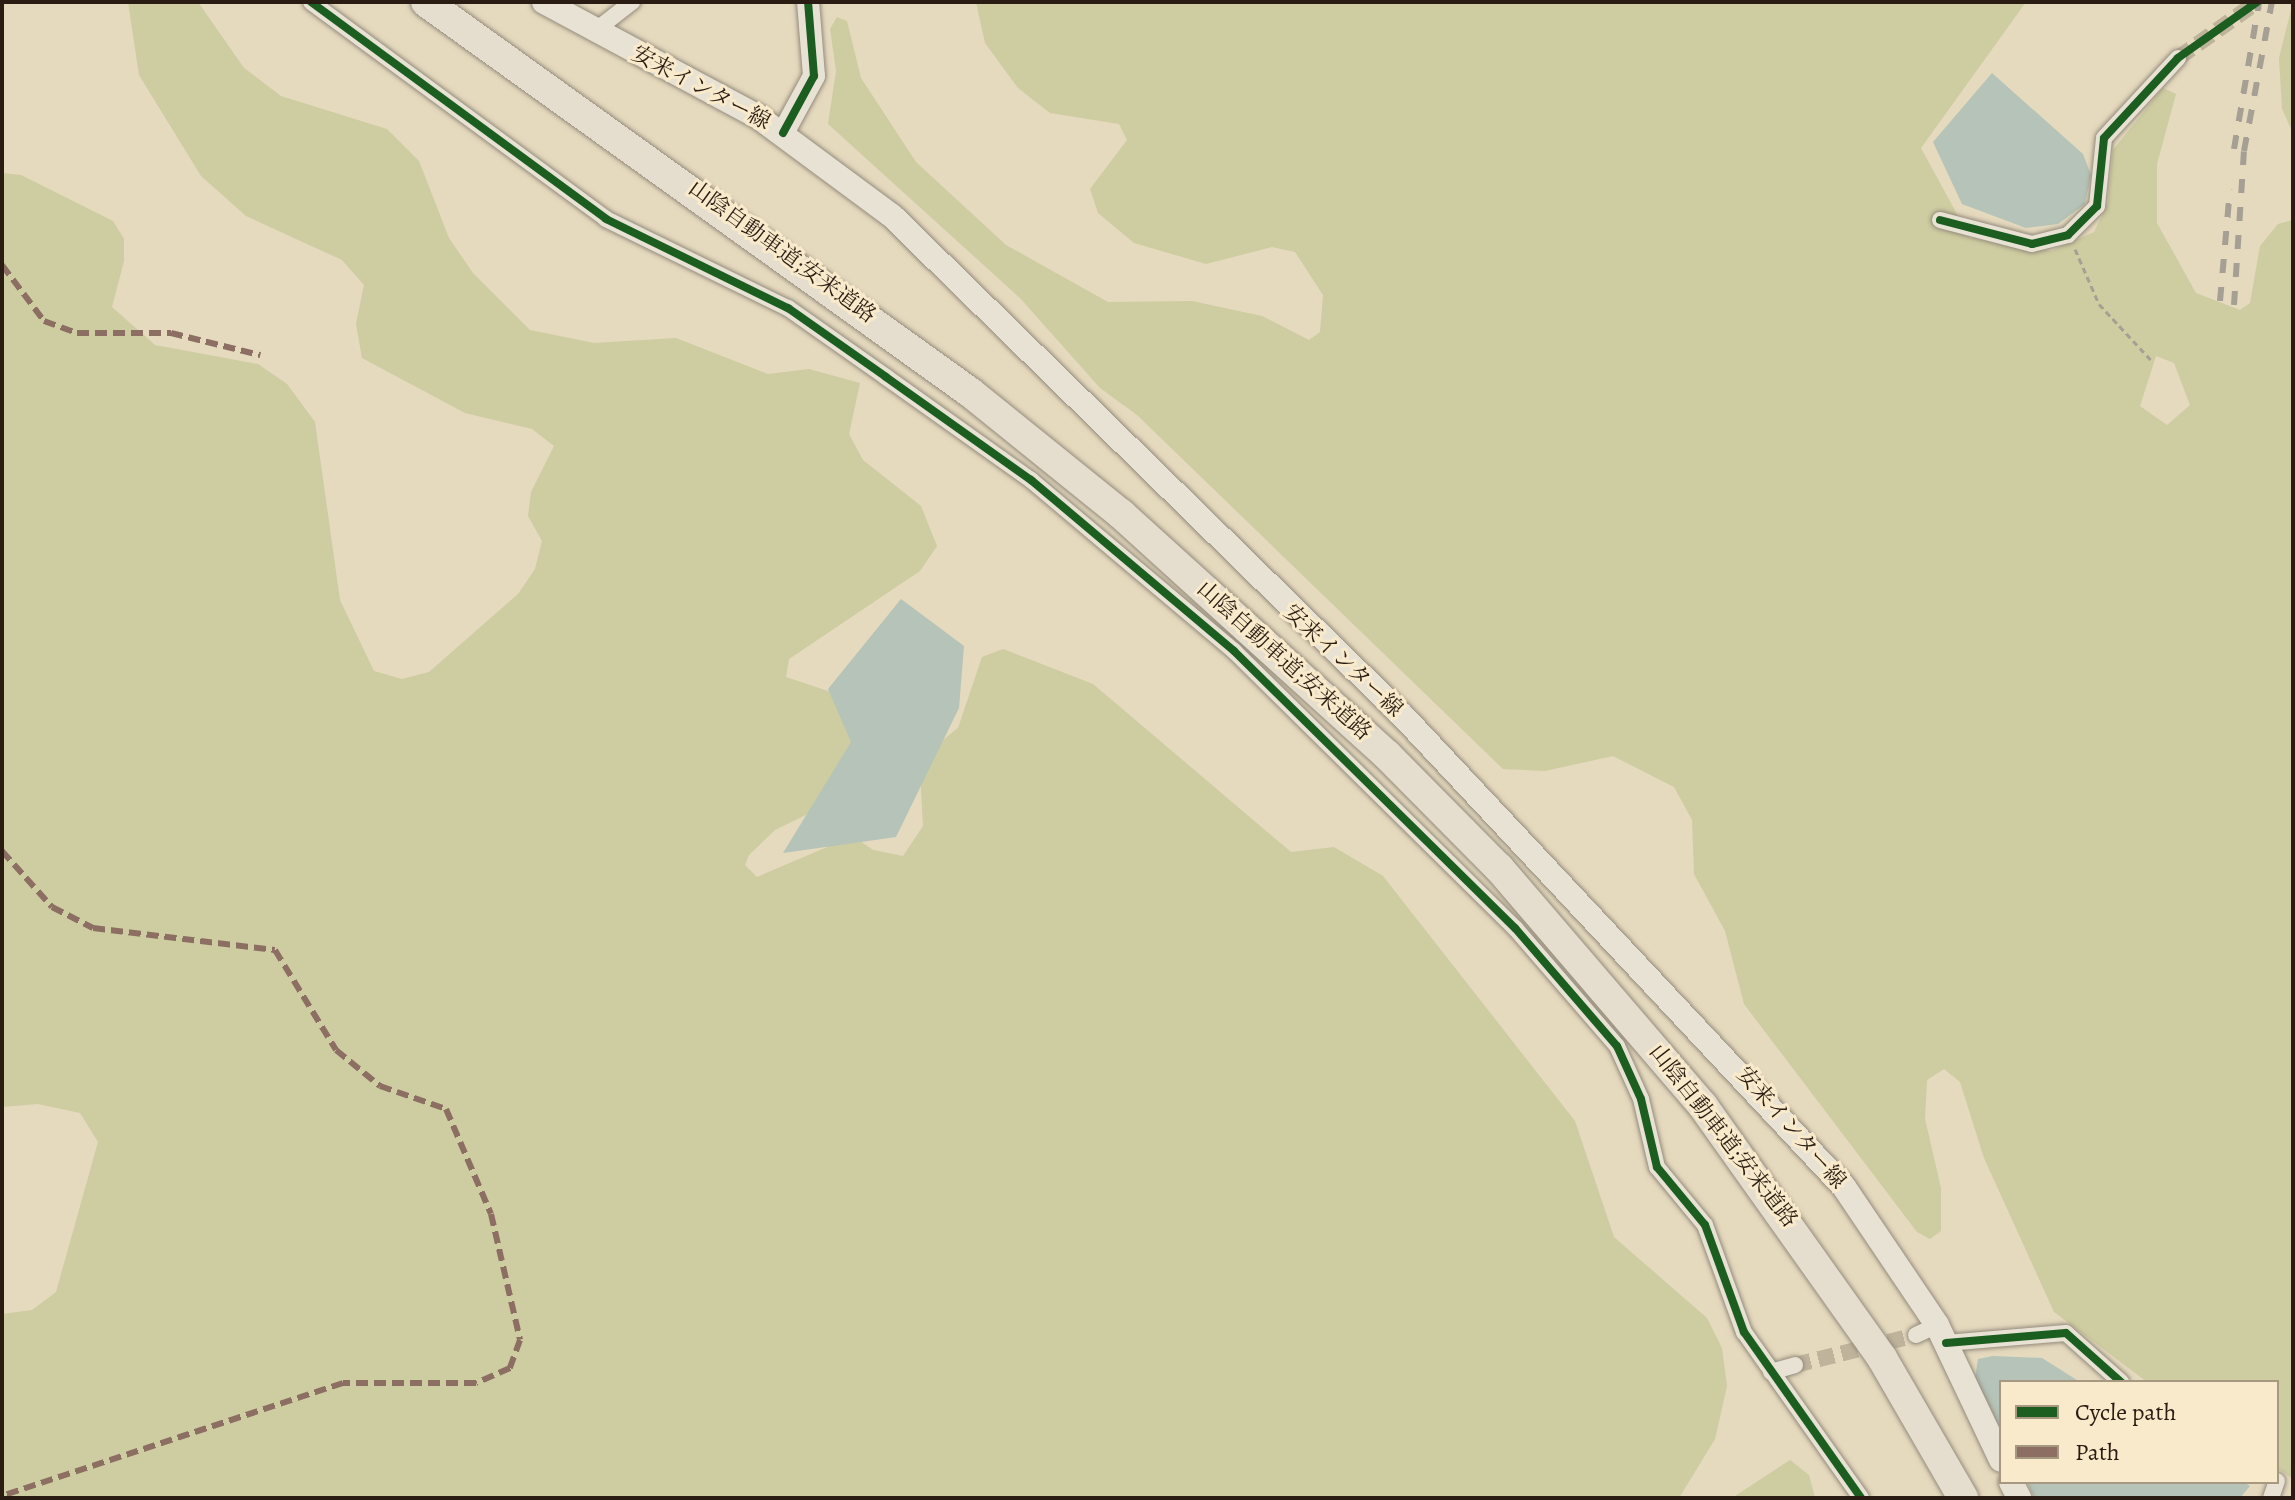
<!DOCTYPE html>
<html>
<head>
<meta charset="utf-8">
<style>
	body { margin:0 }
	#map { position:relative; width:2295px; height:1500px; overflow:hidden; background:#e5d9be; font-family:Alegreya,"Noto Serif JP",serif }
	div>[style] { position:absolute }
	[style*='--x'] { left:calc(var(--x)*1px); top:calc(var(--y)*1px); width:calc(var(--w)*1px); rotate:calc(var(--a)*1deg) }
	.green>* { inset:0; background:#cecca1 }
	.water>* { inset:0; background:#b5c3b8 }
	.minor-tunnel>* { height:16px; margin-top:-8px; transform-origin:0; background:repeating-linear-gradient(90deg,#c0b39c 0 16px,transparent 0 24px) }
	.path>* { height:3px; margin-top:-1.5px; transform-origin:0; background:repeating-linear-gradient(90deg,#a59f94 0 6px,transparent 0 10px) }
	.roads { filter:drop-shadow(0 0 2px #948b7b) drop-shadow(0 0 2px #948b7b) }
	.minor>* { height:16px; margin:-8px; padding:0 8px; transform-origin:8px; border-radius:8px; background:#e8e2d5 }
	.tertiary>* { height:22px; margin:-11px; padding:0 11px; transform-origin:11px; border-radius:11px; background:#e8e2d5 }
	.secondary>* { height:24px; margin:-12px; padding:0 12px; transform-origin:12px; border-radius:12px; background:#e8e2d5 }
	.motorway>* { height:30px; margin:-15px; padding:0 15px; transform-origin:15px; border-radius:15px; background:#e5dece }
	.rail>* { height:6px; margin-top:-3px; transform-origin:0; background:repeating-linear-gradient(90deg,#a59f94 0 14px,transparent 0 28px) }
	.quiet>* { height:6px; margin-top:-3px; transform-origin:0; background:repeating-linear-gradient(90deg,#8d6e63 0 12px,transparent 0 18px) }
	.cycleway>* { height:8px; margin:-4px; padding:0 4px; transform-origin:4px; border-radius:4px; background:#1b5e20 }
	span { translate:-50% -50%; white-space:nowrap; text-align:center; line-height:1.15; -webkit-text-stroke:6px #f8eaca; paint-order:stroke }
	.street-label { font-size:22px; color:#2a1c13 }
	.frame { position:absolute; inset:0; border:4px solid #2a1c13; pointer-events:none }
	.legend { position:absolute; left:1999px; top:1380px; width:280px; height:104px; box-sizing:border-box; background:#f8eaca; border:2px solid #a69881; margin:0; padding:10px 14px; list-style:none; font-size:24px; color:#2a1c13 }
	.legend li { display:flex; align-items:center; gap:16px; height:40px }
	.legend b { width:40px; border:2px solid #a69881 }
</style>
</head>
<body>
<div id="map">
	<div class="green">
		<div style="clip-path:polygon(128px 2px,198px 2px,244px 68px,281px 96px,387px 129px,419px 161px,449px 238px,473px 273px,530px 330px,594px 343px,676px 338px,768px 374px,809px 369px,860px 383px,849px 434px,863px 460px,921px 506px,937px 546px,920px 571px,789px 659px,786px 677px,840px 695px,857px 742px,820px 808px,775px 830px,749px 855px,745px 865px,757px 877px,853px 836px,873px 850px,903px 856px,923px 826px,920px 771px,934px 747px,958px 728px,982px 657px,1003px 649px,1093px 684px,1291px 852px,1334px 847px,1383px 876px,1575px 1121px,1614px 1237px,1707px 1318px,1722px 1348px,1727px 1386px,1715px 1439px,1679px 1498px,2px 1498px,2px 1314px,32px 1310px,56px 1292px,98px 1142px,80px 1113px,38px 1104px,2px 1107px,2px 173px,21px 175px,113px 221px,124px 239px,124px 261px,112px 307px,155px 345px,258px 364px,287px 384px,315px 422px,340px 600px,374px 671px,402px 679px,429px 672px,518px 594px,535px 569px,542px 541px,528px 516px,531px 492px,554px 446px,532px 429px,465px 413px,362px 358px,356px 324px,364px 285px,342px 260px,246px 216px,201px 176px,139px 75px)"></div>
		<div style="clip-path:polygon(evenodd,976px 2px,2026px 2px,1921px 148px,1970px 238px,2051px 251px,2094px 232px,2108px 203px,2113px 150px,2163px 88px,2176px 94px,2157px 164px,2157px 223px,2196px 293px,2240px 310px,2250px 303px,2260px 246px,2278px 224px,2293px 220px,2293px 1479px,2277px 1468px,2277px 1382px,2147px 1382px,2054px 1312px,1984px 1158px,1960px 1082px,1944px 1069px,1927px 1080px,1925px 1119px,1941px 1188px,1941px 1231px,1930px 1239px,1917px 1232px,1744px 1004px,1725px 931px,1694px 874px,1692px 820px,1674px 787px,1613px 756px,1545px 771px,1503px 769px,1137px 415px,1100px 388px,1020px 298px,828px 124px,836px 71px,830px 29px,837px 17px,847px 21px,861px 78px,916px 162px,1006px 245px,1108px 302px,1192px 301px,1262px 316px,1309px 340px,1320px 332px,1323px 295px,1295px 252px,1272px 247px,1206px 264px,1134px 243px,1098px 213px,1090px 189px,1127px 140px,1119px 124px,1050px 113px,1018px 88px,985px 43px,976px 2px,2156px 356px,2174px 363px,2190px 405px,2167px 425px,2140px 406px,2156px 356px)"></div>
		<div style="clip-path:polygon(2293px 2px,2293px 133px,2282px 109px,2279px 58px)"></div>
		<div style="clip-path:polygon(1790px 1460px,1809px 1475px,1815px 1498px,1732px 1498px)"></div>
	</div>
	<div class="water">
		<div style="clip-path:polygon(1992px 73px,2083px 154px,2091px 175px,2085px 204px,2058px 224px,2026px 228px,1962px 204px,1933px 142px)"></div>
		<div style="clip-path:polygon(901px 599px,964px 646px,959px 708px,896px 837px,783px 853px,851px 742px,828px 689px)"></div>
		<div style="clip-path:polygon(1993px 1356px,2042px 1358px,2080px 1382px,2001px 1382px,2001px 1430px,1975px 1378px,1978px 1359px)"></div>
		<div style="clip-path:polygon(2027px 1482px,2243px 1482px,2250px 1486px,2240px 1498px,2034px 1498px)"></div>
	</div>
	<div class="minor-tunnel">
		<div style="--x:2178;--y:58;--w:97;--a:-35.3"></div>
		<div style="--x:1795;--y:1365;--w:125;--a:-13.9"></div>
	</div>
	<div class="path">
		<div style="--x:2075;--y:249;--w:60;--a:66.4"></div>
		<div style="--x:2099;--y:304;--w:76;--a:47.1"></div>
	</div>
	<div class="roads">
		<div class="minor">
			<div style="--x:311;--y:2;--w:366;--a:36.3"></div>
			<div style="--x:606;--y:219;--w:203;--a:26.1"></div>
			<div style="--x:788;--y:308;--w:120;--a:35.1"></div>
			<div style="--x:886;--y:377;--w:178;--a:35.4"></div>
			<div style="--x:1031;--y:480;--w:265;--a:40.1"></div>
			<div style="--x:1234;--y:651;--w:395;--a:44.6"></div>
			<div style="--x:1515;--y:928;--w:156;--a:49.2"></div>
			<div style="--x:1617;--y:1046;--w:58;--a:65.6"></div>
			<div style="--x:1641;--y:1099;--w:70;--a:76.8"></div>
			<div style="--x:1657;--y:1167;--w:75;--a:50.4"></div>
			<div style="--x:1705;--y:1225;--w:114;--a:70"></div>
			<div style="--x:1744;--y:1332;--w:203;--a:54.8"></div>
			<div style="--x:596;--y:30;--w:46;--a:-37.9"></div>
			<div style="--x:1940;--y:220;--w:95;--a:14.6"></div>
			<div style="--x:2032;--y:244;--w:37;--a:-14"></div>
			<div style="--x:2068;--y:235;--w:41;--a:-45"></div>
			<div style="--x:2097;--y:206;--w:68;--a:-84.1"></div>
			<div style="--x:2104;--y:138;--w:109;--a:-47.2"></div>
			<div style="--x:1916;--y:1335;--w:23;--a:-25"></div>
			<div style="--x:1946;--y:1343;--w:120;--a:-4.8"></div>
			<div style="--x:2066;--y:1333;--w:74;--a:41.7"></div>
			<div style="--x:1771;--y:1372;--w:25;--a:-16"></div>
			<div style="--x:2271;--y:1498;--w:18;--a:-71"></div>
		</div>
		<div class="tertiary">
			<div style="--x:783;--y:133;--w:65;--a:-61.5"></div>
			<div style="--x:814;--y:76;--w:74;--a:-94.6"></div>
		</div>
		<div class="secondary">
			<div style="--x:544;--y:2;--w:242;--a:28.2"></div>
			<div style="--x:757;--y:116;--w:168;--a:36.5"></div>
			<div style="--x:892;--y:216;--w:714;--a:44.38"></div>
			<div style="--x:1402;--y:715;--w:647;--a:46.88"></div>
			<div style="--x:1844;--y:1187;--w:166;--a:56"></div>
			<div style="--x:1937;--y:1325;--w:149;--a:64.6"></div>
			<div style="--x:2011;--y:1482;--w:18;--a:63"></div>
		</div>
		<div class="motorway">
			<div style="--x:426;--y:2;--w:671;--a:35.66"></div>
			<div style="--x:971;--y:393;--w:193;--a:38.9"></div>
			<div style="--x:1121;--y:514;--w:359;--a:42.2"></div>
			<div style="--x:1387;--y:755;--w:159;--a:45.3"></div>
			<div style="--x:1499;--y:868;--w:313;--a:49.4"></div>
			<div style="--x:1703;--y:1106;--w:309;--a:54.6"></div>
			<div style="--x:1882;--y:1358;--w:162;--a:59.9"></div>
		</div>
	</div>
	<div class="rail">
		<div style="--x:2234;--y:149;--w:149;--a:-80.3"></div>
		<div style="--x:2220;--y:301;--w:112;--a:-84.9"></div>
		<div style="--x:2234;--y:305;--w:154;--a:-86.3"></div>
		<div style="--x:2244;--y:151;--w:152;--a:-79.4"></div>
	</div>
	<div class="quiet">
		<div style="--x:2;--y:265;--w:70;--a:53.1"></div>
		<div style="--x:44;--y:321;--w:35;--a:20"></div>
		<div style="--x:77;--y:333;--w:94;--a:0"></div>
		<div style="--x:171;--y:333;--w:92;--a:13.9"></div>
		<div style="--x:2;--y:851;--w:75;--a:48.2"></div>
		<div style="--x:52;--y:907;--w:46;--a:27.1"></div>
		<div style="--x:93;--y:928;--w:183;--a:6.9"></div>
		<div style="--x:275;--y:950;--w:117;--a:58.6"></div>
		<div style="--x:336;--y:1050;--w:57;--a:39.3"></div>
		<div style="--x:380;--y:1086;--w:70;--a:19.2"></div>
		<div style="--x:446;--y:1109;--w:114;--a:66.8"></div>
		<div style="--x:491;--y:1214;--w:129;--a:77"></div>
		<div style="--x:520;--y:1340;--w:30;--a:110"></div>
		<div style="--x:510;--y:1368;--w:37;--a:156"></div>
		<div style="--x:476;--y:1383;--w:133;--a:180"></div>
		<div style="--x:343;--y:1383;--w:359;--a:161.7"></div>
	</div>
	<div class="cycleway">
		<div style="--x:311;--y:2;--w:366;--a:36.3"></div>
		<div style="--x:606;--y:219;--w:203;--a:26.1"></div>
		<div style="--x:788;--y:308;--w:120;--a:35.1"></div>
		<div style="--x:886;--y:377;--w:178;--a:35.4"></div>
		<div style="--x:1031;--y:480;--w:265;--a:40.1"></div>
		<div style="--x:1234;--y:651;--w:395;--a:44.6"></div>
		<div style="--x:1515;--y:928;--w:156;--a:49.2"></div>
		<div style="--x:1617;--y:1046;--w:58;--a:65.6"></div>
		<div style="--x:1641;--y:1099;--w:70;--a:76.8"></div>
		<div style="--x:1657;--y:1167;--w:75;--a:50.4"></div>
		<div style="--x:1705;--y:1225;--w:114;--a:70"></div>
		<div style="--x:1744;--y:1332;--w:203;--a:54.8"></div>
		<div style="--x:783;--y:133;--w:65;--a:-61.5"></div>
		<div style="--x:814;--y:76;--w:74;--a:-94.6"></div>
		<div style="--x:1940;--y:220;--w:95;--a:14.6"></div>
		<div style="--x:2032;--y:244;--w:37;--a:-14"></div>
		<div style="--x:2068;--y:235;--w:41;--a:-45"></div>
		<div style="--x:2097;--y:206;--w:68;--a:-84.1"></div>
		<div style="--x:2104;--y:138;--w:109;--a:-47.2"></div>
		<div style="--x:2178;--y:58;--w:97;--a:-35.3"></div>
		<div style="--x:1946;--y:1343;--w:120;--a:-4.8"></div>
		<div style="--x:2066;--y:1333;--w:74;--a:41.7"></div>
	</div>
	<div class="street-label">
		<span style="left:701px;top:88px;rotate:28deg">安来インター線</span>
		<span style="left:782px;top:252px;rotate:36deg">山陰自動車道;安来道路</span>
		<span style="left:1284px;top:661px;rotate:42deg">山陰自動車道;安来道路</span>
		<span style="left:1343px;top:661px;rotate:43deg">安来インター線</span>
		<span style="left:1791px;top:1128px;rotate:49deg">安来インター線</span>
		<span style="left:1723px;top:1136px;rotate:52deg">山陰自動車道;安来道路</span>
	</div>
	<div class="frame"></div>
	<ul class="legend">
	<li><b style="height:10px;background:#1b5e20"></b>Cycle path</li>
	<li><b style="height:10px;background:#8d6e63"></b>Path</li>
	</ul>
</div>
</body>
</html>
